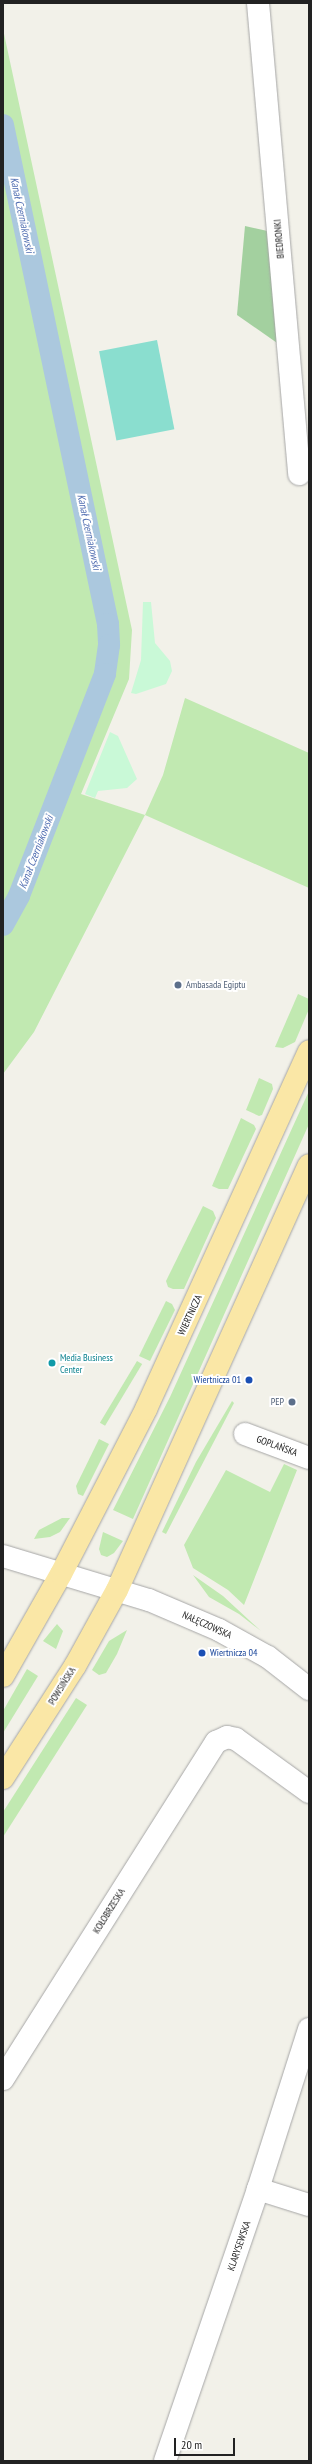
<!DOCTYPE html>
<html>
<head>
<meta charset="utf-8">
<style>
	body { margin:0 }
	#map { position:relative; width:312px; height:2464px; overflow:hidden; background:#f2f1e9; font-family:"PT Sans Narrow",sans-serif }
	div>[style] { position:absolute }
	[style*='--x'] { left:calc(var(--x)*1px); top:calc(var(--y)*1px); width:calc(var(--w)*1px); rotate:calc(var(--a)*1deg) }
	.grass>* { inset:0; background:#c1e9b1; transform-origin:0 0 }
	.forest>* { inset:0; background:#a3d09f }
	.park>* { inset:0; background:#c9f9d7 }
	.pitch>* { inset:0; background:#8adecf; transform-origin:0 0 }
	.canal>* { height:22px; margin:-11px; padding:0 11px; transform-origin:11px; border-radius:11px; background:#abc8de }
	.roads { filter:drop-shadow(0 0 1px #a6a6a6) drop-shadow(0 0 1px #a6a6a6) }
	.minor>* { height:22px; margin:-11px; padding:0 11px; transform-origin:11px; border-radius:11px; background:#fff }
	.major>* { height:22px; margin:-11px; padding:0 11px; transform-origin:11px; border-radius:11px; background:#fae7a6 }
	.dots>* { width:11px; height:11px; translate:-50% -50%; box-sizing:border-box; border:2px solid #fff; border-radius:50% }
	span { translate:-50% -50%; white-space:nowrap; text-align:center; line-height:1.15; -webkit-text-stroke:4px #fff; paint-order:stroke }
	.street-label { font-size:10px; color:#222 }
	.service-label { font-size:10px; color:#4e5e75 }
	.left { translate:0 -50%; text-align:left }
	.right { translate:-100% -50%; text-align:right }
	.culture-label { font-size:10px; color:#0d838f }
	.transit-label { font-size:10px; color:#164399 }
	.water-label { font-size:11px; color:#4f6cb0; font-style:italic }
	.frame { position:absolute; inset:0; border:4px solid #222; pointer-events:none }
	.scale { position:absolute; left:174px; top:2438px; width:61px; height:18px; box-sizing:border-box; border:2px solid #222; border-top:0; padding-left:5px; font-size:12px; line-height:14px; white-space:nowrap; color:#222; -webkit-text-stroke:3px #fff; paint-order:stroke }
</style>
</head>
<body>
<div id="map">
	<div class="grass">
		<div style="clip-path:polygon(3px 29px,132px 630px,129px 679px,81px 794px,145px 815px,163px 775px,185px 698px,309px 753px,309px 888px,145px 815px,34px 1032px,3px 1074px)"></div>
		<div style="clip-path:polygon(298px 994px,309px 999px,309px 1009px,295px 1042px,283px 1048px,275px 1047px)"></div>
		<div style="clip-path:polygon(259px 1078px,272px 1084px,273px 1089px,262px 1115px,259px 1116px,246px 1110px)"></div>
		<div style="clip-path:polygon(309px 1091px,309px 1124px,133px 1519px,113px 1510px,170px 1397px)"></div>
		<div style="clip-path:polygon(241px 1118px,254px 1125px,256px 1129px,228px 1189px,219px 1189px,212px 1186px)"></div>
		<div style="clip-path:polygon(203px 1206px,213px 1211px,216px 1218px,184px 1289px,173px 1289px,168px 1287px,166px 1281px)"></div>
		<div style="clip-path:polygon(166px 1301px,172px 1304px,175px 1310px,150px 1361px,139px 1356px)"></div>
		<div style="left:137px;top:1361px;width:6px;height:72px;rotate:31deg"></div>
		<div style="clip-path:polygon(232px 1401px,234px 1403px,166px 1534px,162px 1532px,196px 1462px)"></div>
		<div style="clip-path:polygon(99px 1439px,109px 1444px,83px 1496px,78px 1494px,76px 1486px)"></div>
		<div style="clip-path:polygon(284px 1464px,297px 1470px,244px 1605px,228px 1590px,193px 1568px,184px 1545px,226px 1470px,270px 1492px)"></div>
		<div style="clip-path:polygon(62px 1518px,70px 1518px,60px 1532px,50px 1537px,34px 1539px,39px 1530px)"></div>
		<div style="clip-path:polygon(103px 1532px,123px 1541px,114px 1553px,107px 1557px,101px 1555px,99px 1549px)"></div>
		<div style="clip-path:polygon(193px 1575px,223px 1596px,261px 1631px,239px 1614px,209px 1597px)"></div>
		<div style="clip-path:polygon(57px 1624px,63px 1631px,56px 1649px,43px 1641px)"></div>
		<div style="clip-path:polygon(127px 1630px,117px 1654px,106px 1673px,99px 1675px,92px 1670px,109px 1641px)"></div>
		<div style="clip-path:polygon(27px 1669px,38px 1676px,3px 1733px,3px 1711px)"></div>
		<div style="clip-path:polygon(76px 1698px,87px 1705px,3px 1837px,3px 1812px)"></div>
	</div>
	<div class="forest">
		<div style="clip-path:polygon(245px 226px,272px 232px,280px 345px,237px 315px)"></div>
	</div>
	<div class="park">
		<div style="clip-path:polygon(143px 602px,151px 602px,155px 643px,170px 661px,172px 671px,166px 684px,136px 694px,131px 693px,141px 660px)"></div>
		<div style="clip-path:polygon(110px 732px,118px 736px,137px 779px,127px 788px,98px 791px,95px 798px,85px 794px)"></div>
	</div>
	<div class="pitch">
		<div style="left:157px;top:340px;width:91px;height:59px;rotate:79deg"></div>
	</div>
	<div class="canal">
		<div style="--x:3;--y:125;--w:510;--a:78.12"></div>
		<div style="--x:108;--y:624;--w:21;--a:87"></div>
		<div style="--x:109;--y:645;--w:29;--a:98"></div>
		<div style="--x:105;--y:674;--w:238;--a:111.2"></div>
		<div style="--x:19;--y:896;--w:33;--a:119"></div>
	</div>
	<div class="roads">
		<div class="minor">
			<div style="--x:258;--y:3;--w:473;--a:85"></div>
			<div style="--x:245;--y:1434;--w:68;--a:20.6"></div>
			<div style="--x:3;--y:1556;--w:152;--a:16.8"></div>
			<div style="--x:149;--y:1600;--w:76;--a:23.2"></div>
			<div style="--x:219;--y:1630;--w:56;--a:28.9"></div>
			<div style="--x:268;--y:1657;--w:52;--a:38"></div>
			<div style="--x:3;--y:2079;--w:399;--a:-57.7"></div>
			<div style="--x:216;--y:1742;--w:12;--a:-24"></div>
			<div style="--x:227;--y:1737;--w:9;--a:13"></div>
			<div style="--x:236;--y:1739;--w:90;--a:36"></div>
			<div style="--x:258;--y:2189;--w:53;--a:17.4"></div>
			<div style="--x:165;--y:2461;--w:287;--a:-71.1"></div>
			<div style="--x:258;--y:2189;--w:168;--a:-72.3"></div>
		</div>
		<div class="major">
			<div style="--x:3;--y:1676;--w:117;--a:-60.4"></div>
			<div style="--x:61;--y:1574;--w:186;--a:-62.7"></div>
			<div style="--x:146;--y:1409;--w:393;--a:-65.5"></div>
			<div style="--x:3;--y:1778;--w:133;--a:-57.3"></div>
			<div style="--x:75;--y:1666;--w:87;--a:-61.1"></div>
			<div style="--x:117;--y:1590;--w:466;--a:-65.7"></div>
		</div>
	</div>
	<div class="dots">
		<div style="left:178px;top:985px;background:#5c6f8a"></div>
		<div style="left:52px;top:1363px;background:#0f9aa8"></div>
		<div style="left:249px;top:1380px;background:#1a4fb4"></div>
		<div style="left:292px;top:1402px;background:#5c6f8a"></div>
		<div style="left:202px;top:1653px;background:#1a4fb4"></div>
	</div>
	<div class="street-label">
		<span style="left:279px;top:239px;rotate:-95deg">BIEDRONKI</span>
		<span style="left:190px;top:1315px;rotate:-65deg">WIERTNICZA</span>
		<span style="left:277px;top:1446px;rotate:20deg">GOPLAŃSKA</span>
		<span style="left:207px;top:1625px;rotate:24deg">NAŁĘCZOWSKA</span>
		<span style="left:62px;top:1686px;rotate:-58deg">POWSIŃSKA</span>
		<span style="left:109px;top:1911px;rotate:-58deg">KOŁOBRZESKA</span>
		<span style="left:239px;top:2246px;rotate:-71deg">KLARYSEWSKA</span>
	</div>
	<div class="service-label">
		<span class="left" style="left:186px;top:985px">Ambasada Egiptu</span>
		<span class="right" style="left:284px;top:1402px">PEP</span>
	</div>
	<div class="culture-label">
		<span class="left" style="left:60px;top:1363px">Media Business<br>Center</span>
	</div>
	<div class="transit-label">
		<span class="right" style="left:241px;top:1380px">Wiertnicza 01</span>
		<span class="left" style="left:210px;top:1653px">Wiertnicza 04</span>
	</div>
	<div class="water-label">
		<span style="left:22px;top:215px;rotate:78deg">Kanał Czerniakowski</span>
		<span style="left:89px;top:532px;rotate:78deg">Kanał Czerniakowski</span>
		<span style="left:36px;top:852px;rotate:-69deg">Kanał Czerniakowski</span>
	</div>
	<div class="frame"></div>
	<div class="scale">20 m</div>
</div>
</body>
</html>
